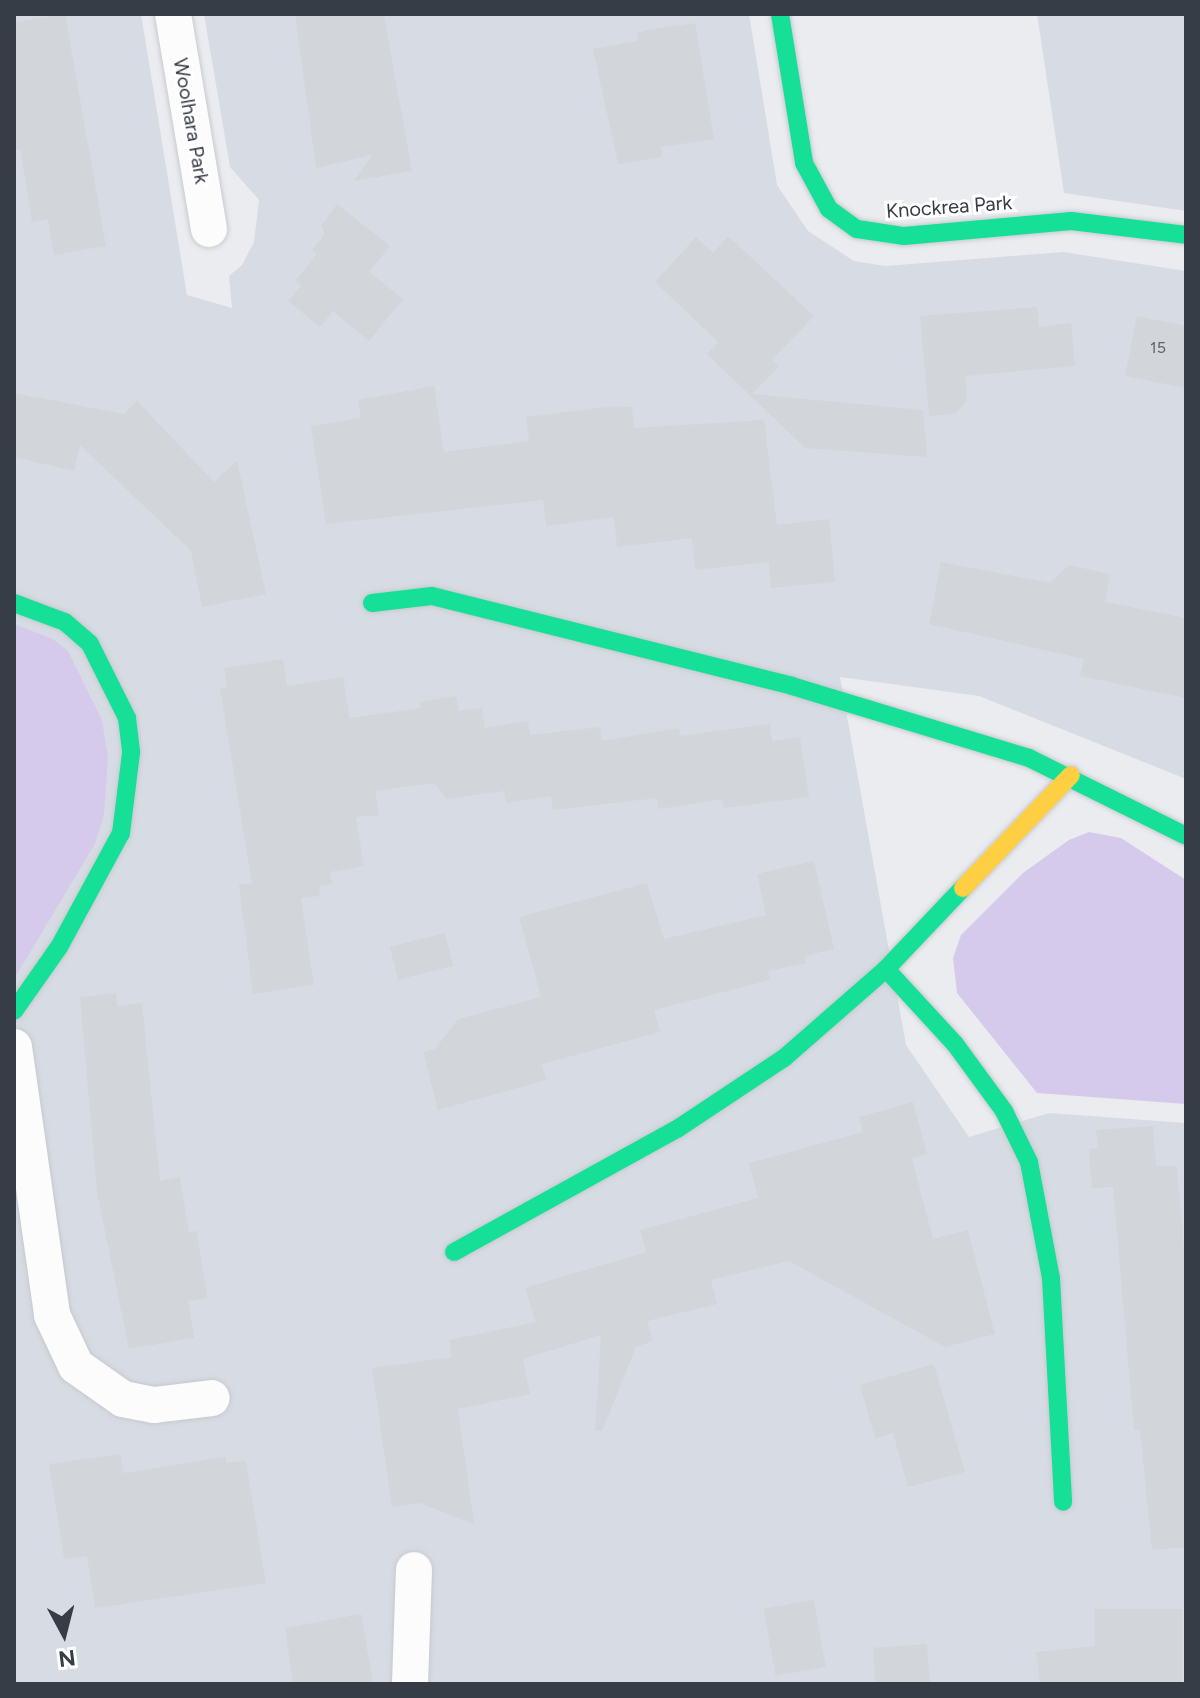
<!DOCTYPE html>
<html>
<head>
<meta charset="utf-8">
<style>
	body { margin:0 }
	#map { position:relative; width:1200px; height:1698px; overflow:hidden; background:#eaecf0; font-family:Figtree,sans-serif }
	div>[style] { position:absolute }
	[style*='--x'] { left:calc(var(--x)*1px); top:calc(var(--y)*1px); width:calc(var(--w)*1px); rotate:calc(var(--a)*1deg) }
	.residential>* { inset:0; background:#d7dce4 }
	.green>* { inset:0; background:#d6caec }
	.building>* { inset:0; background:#d2d5da; transform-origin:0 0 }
	.roads { filter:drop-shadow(0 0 2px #c7cace) drop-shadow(0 0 2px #c7cace) }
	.street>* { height:36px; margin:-18px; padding:0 18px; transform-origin:18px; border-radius:18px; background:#fcfcfd }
	.fast>* { height:18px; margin:-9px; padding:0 9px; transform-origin:9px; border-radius:9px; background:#16e098 }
	.slow>* { height:18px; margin:-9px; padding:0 9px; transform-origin:9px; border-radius:9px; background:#ffcf43 }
	span { translate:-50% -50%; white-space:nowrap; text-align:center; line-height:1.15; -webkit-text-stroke:6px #fff; paint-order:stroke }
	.number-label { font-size:16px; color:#5e646c }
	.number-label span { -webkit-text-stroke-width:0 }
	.street-label { font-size:20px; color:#363d47 }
	.frame { position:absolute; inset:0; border:16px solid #363d47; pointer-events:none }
	.north { position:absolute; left:24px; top:1594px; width:80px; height:80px; -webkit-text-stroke:6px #fff; paint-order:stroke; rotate:173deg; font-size:22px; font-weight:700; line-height:32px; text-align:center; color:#363d47 }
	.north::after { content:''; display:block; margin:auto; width:28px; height:36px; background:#363d47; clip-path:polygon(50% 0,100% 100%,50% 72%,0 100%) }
</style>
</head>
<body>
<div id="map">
	<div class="residential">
		<div style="clip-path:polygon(14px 14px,141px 14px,187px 295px,232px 308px,229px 276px,242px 265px,254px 242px,259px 200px,230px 167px,204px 14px,749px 14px,777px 185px,808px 231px,854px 261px,885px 266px,1063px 252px,1186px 271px,1186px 779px,979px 696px,840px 677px,906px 1045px,969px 1137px,1049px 1113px,1186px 1123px,1186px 1684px,14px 1684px)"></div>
		<div style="clip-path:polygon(1037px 14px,1186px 14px,1186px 211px,1064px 193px)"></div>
	</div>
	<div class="green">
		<div style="clip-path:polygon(14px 624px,53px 639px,68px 651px,102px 720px,108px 757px,104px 815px,95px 844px,14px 979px)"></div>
		<div style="clip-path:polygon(1089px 832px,1121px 838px,1186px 880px,1186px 1104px,1037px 1093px,957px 993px,953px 958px,961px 935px,1023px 873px,1069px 840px)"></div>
	</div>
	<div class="building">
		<div style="clip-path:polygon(65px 14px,106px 246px,54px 255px,48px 219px,32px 222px,20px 149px,14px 150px,14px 22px)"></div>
		<div style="clip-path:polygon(295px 14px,384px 16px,412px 171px,354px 181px,372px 155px,316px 168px)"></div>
		<div style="clip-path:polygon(695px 23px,714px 139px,661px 147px,662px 157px,618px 164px,593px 49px,638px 41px,637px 33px,649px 30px)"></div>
		<div style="clip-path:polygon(337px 204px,390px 246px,369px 272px,403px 299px,369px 341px,333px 311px,320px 327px,288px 301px,301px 286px,295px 281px,317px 254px,312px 250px,325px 234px,321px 226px)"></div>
		<div style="clip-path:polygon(728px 236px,814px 316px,772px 360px,779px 367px,752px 394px,923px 410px,927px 457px,805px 448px,707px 354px,718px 342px,655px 282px,696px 237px,713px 253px)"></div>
		<div style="clip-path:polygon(1037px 307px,1039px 327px,1071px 323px,1075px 366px,965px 376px,967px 400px,955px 414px,929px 416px,920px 316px)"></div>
		<div style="clip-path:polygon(1137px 316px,1186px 326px,1186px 388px,1125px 376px)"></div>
		<div style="clip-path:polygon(434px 386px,444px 452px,529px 441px,526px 417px,614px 406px,632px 407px,634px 428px,764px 420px,777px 525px,829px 519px,835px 582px,771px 588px,769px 562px,695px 570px,692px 538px,617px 547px,614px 517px,546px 526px,543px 500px,326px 524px,311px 426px,361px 418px,358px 400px)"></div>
		<div style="clip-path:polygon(14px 393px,124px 414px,137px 401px,214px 482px,237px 461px,266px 594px,202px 607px,191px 551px,80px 445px,74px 471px,14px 457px)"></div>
		<div style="clip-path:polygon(941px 562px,1050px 583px,1069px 565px,1110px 574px,1105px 602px,1186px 618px,1186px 698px,1080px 676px,1084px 659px,929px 624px)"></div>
		<div style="clip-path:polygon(283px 659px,287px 686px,343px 677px,350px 718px,421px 708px,420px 702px,456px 696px,459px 711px,482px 708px,485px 728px,528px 721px,530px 735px,600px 727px,602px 741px,679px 728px,680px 736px,770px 724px,772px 741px,800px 737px,809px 797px,724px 808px,722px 799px,659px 809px,657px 798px,553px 810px,551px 796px,506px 803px,504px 791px,447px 799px,434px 783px,375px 791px,379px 815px,356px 817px,364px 866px,330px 872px,332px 884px,319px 886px,320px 896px,301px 898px,314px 985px,253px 994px,239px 885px,252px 883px,220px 688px,227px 688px,224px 668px)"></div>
		<div style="clip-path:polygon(814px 861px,834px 949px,804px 956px,806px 963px,768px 971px,770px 980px,654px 1010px,660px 1032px,542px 1064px,546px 1080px,438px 1110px,423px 1052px,435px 1049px,458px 1019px,541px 997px,519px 917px,647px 883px,664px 939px,766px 915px,757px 874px)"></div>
		<div style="left:445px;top:933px;width:34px;height:57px;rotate:76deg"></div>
		<div style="clip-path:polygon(116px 993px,118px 1006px,142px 1003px,160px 1181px,180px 1177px,189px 1232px,197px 1231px,207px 1298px,188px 1301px,194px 1338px,129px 1349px,97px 1192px,80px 997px)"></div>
		<div style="clip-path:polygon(913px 1102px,927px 1154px,912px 1158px,933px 1239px,968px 1230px,995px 1334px,945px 1347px,789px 1261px,711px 1280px,717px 1304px,647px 1321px,653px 1341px,636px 1347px,602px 1431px,595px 1430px,601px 1335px,523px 1359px,530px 1394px,458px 1409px,474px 1524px,420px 1503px,392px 1507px,372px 1368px,452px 1357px,449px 1340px,536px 1322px,525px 1288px,646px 1252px,640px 1230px,758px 1198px,749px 1163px,863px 1132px,859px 1117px)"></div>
		<div style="clip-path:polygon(1153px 1126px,1156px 1166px,1177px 1166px,1186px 1275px,1186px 1547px,1152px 1550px,1140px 1430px,1134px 1430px,1113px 1187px,1092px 1188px,1089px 1149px,1098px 1148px,1096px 1130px)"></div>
		<div style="clip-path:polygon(934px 1364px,965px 1472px,908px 1487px,893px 1433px,875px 1438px,860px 1385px)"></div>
		<div style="clip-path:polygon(121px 1454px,124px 1473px,225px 1457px,226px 1463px,246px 1461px,266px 1583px,95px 1608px,87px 1556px,64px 1559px,49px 1464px)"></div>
		<div style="left:814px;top:1600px;width:68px;height:51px;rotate:80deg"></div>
		<div style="clip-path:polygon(1094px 1609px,1182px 1609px,1182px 1684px,1040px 1684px,1036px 1652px,1095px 1646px)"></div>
		<div style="clip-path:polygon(361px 1614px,373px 1684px,293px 1684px,285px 1628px)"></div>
		<div style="left:927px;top:1644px;width:40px;height:54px;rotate:86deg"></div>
	</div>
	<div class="roads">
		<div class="street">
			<div style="--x:173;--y:14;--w:218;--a:80.5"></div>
			<div style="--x:14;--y:1047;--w:271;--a:81.9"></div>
			<div style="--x:52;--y:1315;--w:56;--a:64.8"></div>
			<div style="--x:76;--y:1366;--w:57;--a:35.1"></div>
			<div style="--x:123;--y:1399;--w:32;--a:11"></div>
			<div style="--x:154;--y:1405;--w:58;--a:-6.9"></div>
			<div style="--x:410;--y:1684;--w:114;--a:-88"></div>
		</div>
		<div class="fast">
			<div style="--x:780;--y:14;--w:151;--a:80.8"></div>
			<div style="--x:804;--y:163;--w:52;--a:61.5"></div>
			<div style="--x:829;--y:209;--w:34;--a:36"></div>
			<div style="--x:857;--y:229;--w:48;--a:8.5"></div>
			<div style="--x:904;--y:236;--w:168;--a:-5.1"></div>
			<div style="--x:1071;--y:221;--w:116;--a:6.9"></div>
			<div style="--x:14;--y:603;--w:54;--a:20.4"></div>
			<div style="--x:65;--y:622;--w:33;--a:41"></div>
			<div style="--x:90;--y:644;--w:83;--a:63.4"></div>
			<div style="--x:127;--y:718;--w:35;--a:83"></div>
			<div style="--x:131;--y:753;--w:81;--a:97.1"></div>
			<div style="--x:121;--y:833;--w:130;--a:118.5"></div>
			<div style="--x:59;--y:947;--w:78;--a:125.1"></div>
			<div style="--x:372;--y:603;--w:60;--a:-6.7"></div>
			<div style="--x:432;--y:596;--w:371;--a:14"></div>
			<div style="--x:792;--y:686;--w:248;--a:16.9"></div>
			<div style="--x:1029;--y:758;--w:175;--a:26.4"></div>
			<div style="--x:886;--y:969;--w:102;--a:47.4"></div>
			<div style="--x:955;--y:1044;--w:83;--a:53.8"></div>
			<div style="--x:1004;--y:1111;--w:57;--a:63.9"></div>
			<div style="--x:1029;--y:1162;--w:118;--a:79.3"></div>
			<div style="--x:1051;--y:1278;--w:224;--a:86.9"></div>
			<div style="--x:454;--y:1252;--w:255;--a:-28.9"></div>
			<div style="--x:677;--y:1129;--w:128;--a:-33.6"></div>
			<div style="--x:784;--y:1058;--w:135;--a:-41.1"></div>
			<div style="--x:886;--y:969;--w:112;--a:-46.5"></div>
		</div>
		<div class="slow">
			<div style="--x:963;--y:888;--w:156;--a:-46.3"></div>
		</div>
	</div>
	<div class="number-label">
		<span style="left:1158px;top:348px">15</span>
	</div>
	<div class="street-label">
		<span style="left:191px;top:121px;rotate:80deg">Woolhara Park</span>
		<span style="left:949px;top:207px;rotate:-4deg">Knockrea Park</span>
	</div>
	<div class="frame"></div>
	<div class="north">N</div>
</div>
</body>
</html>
